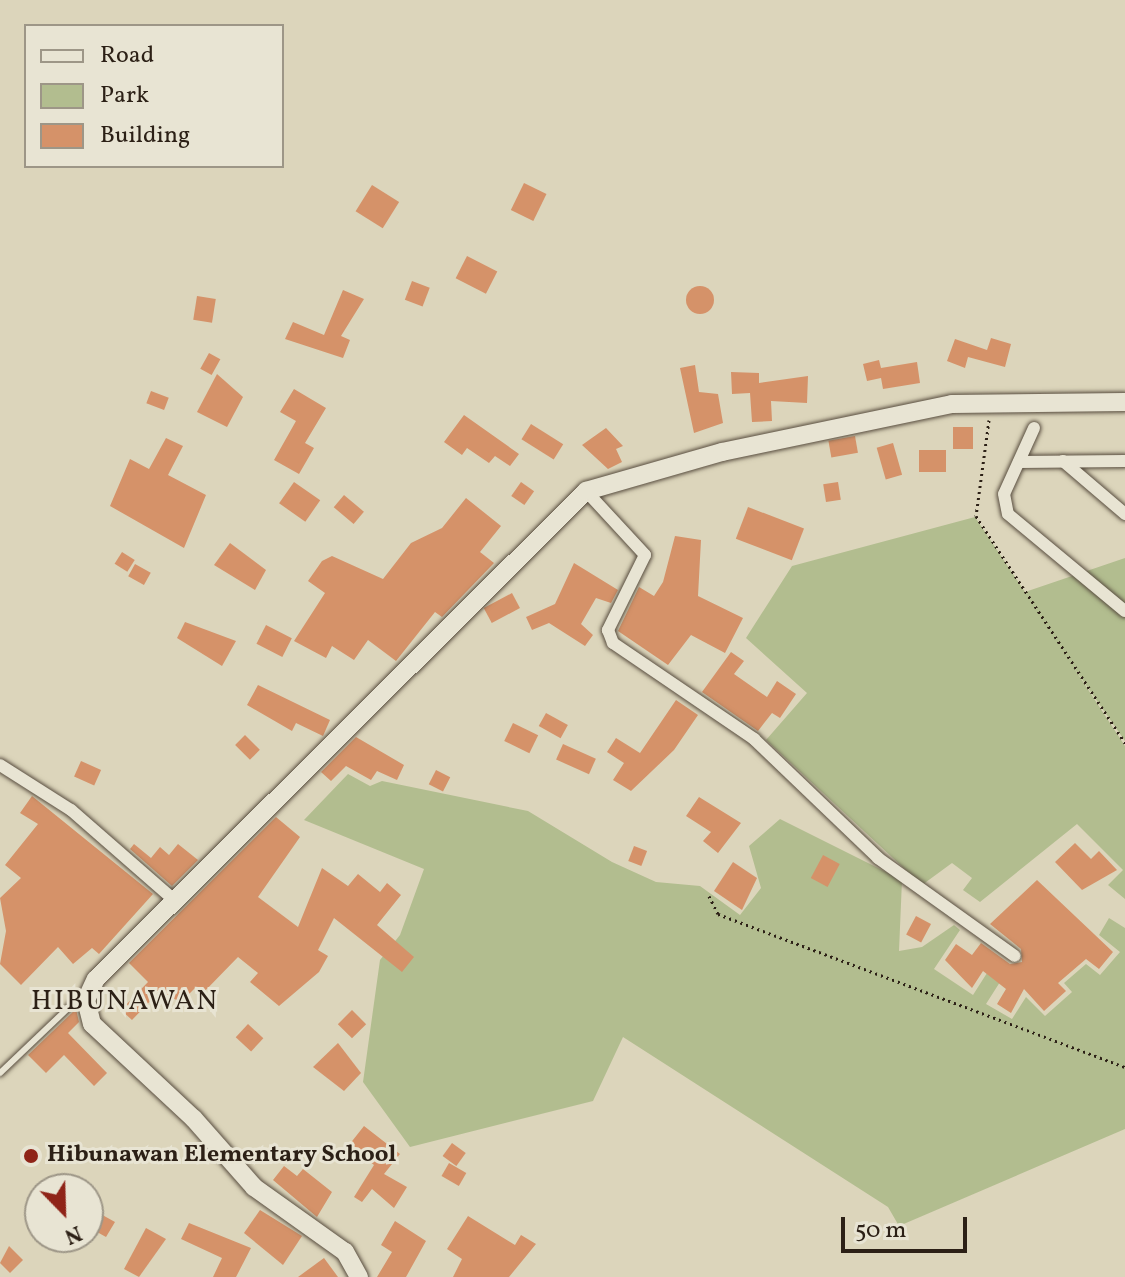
<!DOCTYPE html>
<html>
<head>
<meta charset="utf-8">
<style>
	body { margin:0 }
	#map { position:relative; width:1125px; height:1277px; overflow:hidden; background:#dcd5bb; font-family:Vollkorn,serif }
	div>[style] { position:absolute }
	[style*='--x'] { left:calc(var(--x)*1px); top:calc(var(--y)*1px); width:calc(var(--w)*1px); rotate:calc(var(--a)*1deg) }
	.green>* { inset:0; background:#b2bd8f }
	.building>* { inset:0; background:#d59269; transform-origin:0 0 }
	.round { border-radius:50% }
	.path>* { height:3px; margin-top:-1.5px; transform-origin:0; background:repeating-linear-gradient(90deg,#2c2016 0 2px,transparent 0 6px) }
	.roads { filter:drop-shadow(0 0 2px #584d3f) drop-shadow(0 0 2px #584d3f) }
	.lane>* { height:6px; margin:-3px; padding:0 3px; transform-origin:3px; border-radius:3px; background:#e8e4d3 }
	.street>* { height:12px; margin:-6px; padding:0 6px; transform-origin:6px; border-radius:6px; background:#e8e4d3 }
	.secondary>* { height:18px; margin:-9px; padding:0 9px; transform-origin:9px; border-radius:9px; background:#e8e4d3 }
	.dots>* { width:22px; height:22px; translate:-50% -50%; box-sizing:border-box; border:4px solid #e8e4d3; border-radius:50% }
	span { translate:-50% -50%; white-space:nowrap; text-align:center; line-height:1.15; -webkit-text-stroke:6px #e8e4d3; paint-order:stroke }
	.poi-label { font-size:24px; color:#2c2016; font-weight:700 }
	.left { translate:0 -50%; text-align:left }
	.quarter-label { font-size:28px; color:#2c2016; letter-spacing:2px }
	.legend { position:absolute; left:24px; top:24px; width:260px; height:144px; box-sizing:border-box; background:#e8e4d3; border:2px solid #9d9687; margin:0; padding:10px 14px; list-style:none; font-size:24px; color:#2c2016 }
	.legend li { display:flex; align-items:center; gap:16px; height:40px }
	.legend b { width:40px; border:2px solid #9d9687 }
	.north { position:absolute; left:24px; top:1173px; width:80px; height:80px; box-sizing:border-box; background:#e8e4d3; border:2px solid #9d9687; border-radius:50%; rotate:157deg; font-size:22px; font-weight:700; line-height:32px; text-align:center; color:#2c2016 }
	.north::after { content:''; display:block; margin:auto; width:28px; height:36px; background:#8f2418; clip-path:polygon(50% 0,100% 100%,50% 72%,0 100%) }
	.scale { position:absolute; left:841px; top:1217px; width:126px; height:36px; box-sizing:border-box; border:4px solid #2c2016; border-top:0; padding-left:10px; font-size:24px; line-height:28px; white-space:nowrap; color:#2c2016; -webkit-text-stroke:6px #e8e4d3; paint-order:stroke }
</style>
</head>
<body>
<div id="map">
	<div class="green">
		<div style="clip-path:polygon(975px 517px,1025px 592px,1125px 558px,1125px 741px,1072px 665px,1125px 746px,1125px 899px,1108px 885px,1123px 870px,1077px 824px,980px 902px,963px 890px,972px 878px,952px 863px,922px 885px,766px 740px,807px 693px,746px 638px,792px 566px)"></div>
		<div style="clip-path:polygon(348px 774px,370px 786px,382px 781px,528px 811px,612px 862px,656px 882px,700px 886px,740px 915px,761px 888px,749px 846px,780px 819px,902px 880px,899px 951px,922px 947px,954px 925px,960px 930px,934px 969px,973px 995px,987px 973px,1000px 982px,986px 1004px,1012px 1019px,1026px 997px,1045px 1016px,1072px 992px,1064px 983px,1086px 964px,1100px 975px,1120px 952px,1099px 935px,1109px 918px,1125px 928px,1125px 1129px,899px 1226px,888px 1207px,623px 1037px,593px 1101px,410px 1147px,363px 1082px,380px 960px,400px 935px,424px 869px,304px 820px)"></div>
	</div>
	<div class="building">
		<div style="left:524px;top:183px;width:25px;height:30px;rotate:26deg"></div>
		<div style="left:372px;top:185px;width:32px;height:31px;rotate:32deg"></div>
		<div style="left:467px;top:256px;width:34px;height:25px;rotate:27deg"></div>
		<div style="left:412px;top:281px;width:19px;height:20px;rotate:21deg"></div>
		<div class="round" style="left:686px;top:286px;width:28px;height:28px"></div>
		<div style="clip-path:polygon(343px 290px,364px 299px,341px 336px,350px 340px,343px 358px,285px 339px,293px 322px,324px 335px)"></div>
		<div style="left:197px;top:296px;width:19px;height:24px;rotate:9deg"></div>
		<div style="clip-path:polygon(991px 338px,1011px 344px,1005px 367px,968px 357px,965px 368px,947px 361px,955px 339px,987px 350px)"></div>
		<div style="left:209px;top:353px;width:13px;height:18px;rotate:29deg"></div>
		<div style="clip-path:polygon(879px 360px,881px 368px,917px 362px,920px 383px,883px 389px,881px 378px,867px 381px,863px 364px)"></div>
		<div style="clip-path:polygon(695px 365px,699px 392px,718px 394px,723px 423px,694px 433px,680px 368px)"></div>
		<div style="clip-path:polygon(731px 372px,759px 373px,759px 383px,808px 376px,807px 403px,771px 401px,772px 421px,752px 422px,750px 393px,732px 394px)"></div>
		<div style="clip-path:polygon(217px 374px,243px 397px,227px 427px,197px 412px)"></div>
		<div style="clip-path:polygon(294px 389px,326px 408px,305px 443px,314px 448px,299px 474px,274px 460px,296px 421px,280px 412px)"></div>
		<div style="left:151px;top:391px;width:19px;height:13px;rotate:21deg"></div>
		<div style="clip-path:polygon(464px 415px,519px 454px,510px 466px,495px 456px,489px 463px,467px 448px,462px 455px,444px 442px)"></div>
		<div style="left:531px;top:424px;width:38px;height:18px;rotate:32deg"></div>
		<div style="left:953px;top:427px;width:20px;height:22px"></div>
		<div style="clip-path:polygon(606px 428px,623px 446px,616px 449px,622px 462px,608px 469px,582px 445px)"></div>
		<div style="left:855px;top:436px;width:17px;height:27px;rotate:80deg"></div>
		<div style="clip-path:polygon(166px 438px,183px 446px,168px 475px,206px 495px,184px 548px,110px 506px,130px 459px,149px 469px)"></div>
		<div style="left:893px;top:443px;width:33px;height:17px;rotate:74deg"></div>
		<div style="left:919px;top:450px;width:27px;height:22px"></div>
		<div style="left:294px;top:482px;width:32px;height:26px;rotate:35deg"></div>
		<div style="left:521px;top:482px;width:16px;height:17px;rotate:35deg"></div>
		<div style="left:838px;top:482px;width:18px;height:15px;rotate:81deg"></div>
		<div style="left:344px;top:495px;width:26px;height:16px;rotate:40deg"></div>
		<div style="clip-path:polygon(466px 498px,501px 526px,480px 552px,494px 563px,442px 617px,435px 612px,396px 661px,368px 640px,354px 660px,332px 646px,326px 658px,294px 641px,325px 593px,308px 581px,322px 561px,332px 556px,383px 579px,411px 543px,442px 528px)"></div>
		<div style="left:748px;top:507px;width:60px;height:34px;rotate:21deg"></div>
		<div style="clip-path:polygon(675px 536px,701px 540px,698px 596px,743px 618px,725px 653px,691px 635px,668px 665px,618px 631px,639px 587px,654px 596px,663px 582px)"></div>
		<div style="clip-path:polygon(230px 543px,266px 570px,255px 590px,214px 565px)"></div>
		<div style="left:122px;top:552px;width:15px;height:14px;rotate:32deg"></div>
		<div style="clip-path:polygon(574px 563px,618px 590px,611px 603px,596px 598px,581px 624px,593px 635px,585px 646px,549px 623px,532px 630px,526px 617px,555px 604px)"></div>
		<div style="left:135px;top:564px;width:18px;height:14px;rotate:29deg"></div>
		<div style="left:512px;top:593px;width:17px;height:32px;rotate:62deg"></div>
		<div style="clip-path:polygon(185px 622px,236px 641px,222px 666px,177px 638px)"></div>
		<div style="left:266px;top:625px;width:29px;height:21px;rotate:27deg"></div>
		<div style="clip-path:polygon(731px 652px,744px 661px,734px 674px,767px 697px,777px 681px,796px 694px,780px 718px,772px 713px,758px 731px,702px 692px)"></div>
		<div style="clip-path:polygon(258px 685px,330px 720px,323px 736px,296px 723px,292px 731px,247px 705px)"></div>
		<div style="clip-path:polygon(676px 700px,698px 715px,674px 750px,631px 791px,613px 780px,624px 763px,607px 752px,616px 738px,640px 753px)"></div>
		<div style="left:546px;top:713px;width:25px;height:15px;rotate:29deg"></div>
		<div style="left:513px;top:723px;width:28px;height:20px;rotate:26deg"></div>
		<div style="left:245px;top:735px;width:21px;height:14px;rotate:45deg"></div>
		<div style="clip-path:polygon(356px 737px,404px 765px,397px 780px,377px 771px,371px 780px,346px 766px,331px 781px,321px 772px)"></div>
		<div style="left:563px;top:744px;width:36px;height:17px;rotate:24deg"></div>
		<div style="left:81px;top:761px;width:22px;height:17px;rotate:24deg"></div>
		<div style="left:436px;top:770px;width:16px;height:16px;rotate:27deg"></div>
		<div style="clip-path:polygon(32px 796px,153px 894px,99px 954px,92px 948px,73px 964px,58px 947px,21px 985px,0 964px,6px 931px,0 898px,21px 878px,5px 865px,38px 824px,20px 813px)"></div>
		<div style="clip-path:polygon(699px 797px,741px 823px,718px 853px,703px 841px,711px 832px,686px 816px)"></div>
		<div style="clip-path:polygon(276px 817px,300px 837px,258px 897px,298px 927px,322px 868px,348px 886px,358px 874px,380px 892px,387px 883px,401px 895px,377px 925px,414px 957px,402px 972px,334px 918px,318px 950px,328px 956px,319px 972px,279px 1006px,250px 982px,258px 973px,238px 957px,201px 995px,195px 988px,181px 1002px,159px 992px,132px 1020px,121px 1010px,148px 982px,129px 963px)"></div>
		<div style="clip-path:polygon(1075px 843px,1091px 859px,1099px 851px,1117px 870px,1082px 890px,1055px 862px)"></div>
		<div style="clip-path:polygon(134px 844px,151px 858px,160px 847px,169px 855px,178px 844px,198px 860px,172px 886px,130px 849px)"></div>
		<div style="left:634px;top:846px;width:14px;height:16px;rotate:21deg"></div>
		<div style="left:823px;top:855px;width:19px;height:26px;rotate:28deg"></div>
		<div style="clip-path:polygon(733px 862px,757px 878px,742px 910px,714px 891px)"></div>
		<div style="clip-path:polygon(1037px 880px,1113px 952px,1099px 969px,1086px 959px,1058px 983px,1066px 991px,1044px 1011px,1024px 989px,1011px 1013px,997px 1004px,1006px 989px,983px 971px,972px 988px,945px 960px,956px 944px,972px 955px,981px 943px,1010px 964px,1022px 962px,1021px 949px,990px 924px)"></div>
		<div style="left:916px;top:916px;width:17px;height:21px;rotate:28deg"></div>
		<div style="clip-path:polygon(76px 1009px,79px 1022px,68px 1033px,107px 1073px,94px 1086px,64px 1055px,46px 1073px,28px 1055px)"></div>
		<div style="left:352px;top:1010px;width:20px;height:20px;rotate:45deg"></div>
		<div style="left:248px;top:1024px;width:21px;height:18px;rotate:43deg"></div>
		<div style="clip-path:polygon(338px 1043px,361px 1073px,344px 1091px,313px 1067px)"></div>
		<div style="clip-path:polygon(364px 1126px,400px 1154px,384px 1174px,407px 1187px,394px 1208px,372px 1189px,362px 1202px,354px 1197px,374px 1165px,349px 1145px)"></div>
		<div style="left:452px;top:1143px;width:17px;height:16px;rotate:36deg"></div>
		<div style="left:449px;top:1163px;width:20px;height:15px;rotate:30deg"></div>
		<div style="clip-path:polygon(284px 1166px,297px 1176px,303px 1169px,332px 1192px,317px 1217px,273px 1180px)"></div>
		<div style="clip-path:polygon(88px 1207px,115px 1222px,106px 1237px,88px 1227px)"></div>
		<div style="clip-path:polygon(260px 1210px,302px 1236px,283px 1265px,244px 1233px)"></div>
		<div style="clip-path:polygon(468px 1216px,515px 1245px,521px 1235px,536px 1244px,509px 1277px,453px 1277px,462px 1259px,447px 1249px)"></div>
		<div style="clip-path:polygon(395px 1221px,426px 1241px,406px 1277px,377px 1277px,392px 1252px,381px 1245px)"></div>
		<div style="clip-path:polygon(189px 1223px,251px 1248px,236px 1277px,213px 1277px,222px 1258px,181px 1239px)"></div>
		<div style="clip-path:polygon(146px 1228px,166px 1239px,139px 1277px,124px 1269px)"></div>
		<div style="clip-path:polygon(9px 1246px,23px 1260px,10px 1273px,0 1263px)"></div>
		<div style="clip-path:polygon(324px 1258px,338px 1277px,298px 1277px)"></div>
	</div>
	<div class="path">
		<div style="--x:989;--y:420;--w:97;--a:97.7"></div>
		<div style="--x:976;--y:516;--w:272;--a:56.7"></div>
		<div style="--x:709;--y:896;--w:20;--a:63"></div>
		<div style="--x:718;--y:914;--w:435;--a:20.6"></div>
	</div>
	<div class="roads">
		<div class="lane">
			<div style="--x:0;--y:1073;--w:116;--a:-43.6"></div>
		</div>
		<div class="street">
			<div style="--x:1034;--y:428;--w:72;--a:114.4"></div>
			<div style="--x:1004;--y:494;--w:20;--a:79"></div>
			<div style="--x:1008;--y:514;--w:152;--a:39.7"></div>
			<div style="--x:1063;--y:461;--w:82;--a:40.5"></div>
			<div style="--x:1019;--y:462;--w:106;--a:-0.5"></div>
			<div style="--x:586;--y:491;--w:87;--a:47.3"></div>
			<div style="--x:645;--y:555;--w:84;--a:116.3"></div>
			<div style="--x:608;--y:630;--w:14;--a:69"></div>
			<div style="--x:613;--y:643;--w:171;--a:34.2"></div>
			<div style="--x:754;--y:739;--w:172;--a:43.8"></div>
			<div style="--x:878;--y:858;--w:168;--a:35.6"></div>
			<div style="--x:0;--y:765;--w:84;--a:32.4"></div>
			<div style="--x:71;--y:810;--w:135;--a:41.1"></div>
		</div>
		<div class="secondary">
			<div style="--x:359;--y:1277;--w:29;--a:-119"></div>
			<div style="--x:345;--y:1252;--w:112;--a:-144.5"></div>
			<div style="--x:254;--y:1187;--w:91;--a:-131.4"></div>
			<div style="--x:194;--y:1119;--w:139;--a:-137"></div>
			<div style="--x:92;--y:1024;--w:25;--a:-104"></div>
			<div style="--x:86;--y:1000;--w:23;--a:-65"></div>
			<div style="--x:96;--y:979;--w:692;--a:-44.88"></div>
			<div style="--x:586;--y:491;--w:141;--a:-16"></div>
			<div style="--x:722;--y:452;--w:235;--a:-11.8"></div>
			<div style="--x:952;--y:404;--w:173;--a:-0.7"></div>
		</div>
	</div>
	<div class="dots">
		<div style="left:31px;top:1156px;background:#8f2418"></div>
	</div>
	<div class="poi-label">
		<span class="left" style="left:47px;top:1156px">Hibunawan Elementary School</span>
	</div>
	<div class="quarter-label">
		<span style="left:125px;top:1002px">HIBUNAWAN</span>
	</div>
	<ul class="legend">
	<li><b style="height:10px;background:#e8e4d3"></b>Road</li>
	<li><b style="height:22px;background:#b2bd8f"></b>Park</li>
	<li><b style="height:22px;background:#d59269"></b>Building</li>
	</ul>
	<div class="north">N</div>
	<div class="scale">50 m</div>
</div>
</body>
</html>
